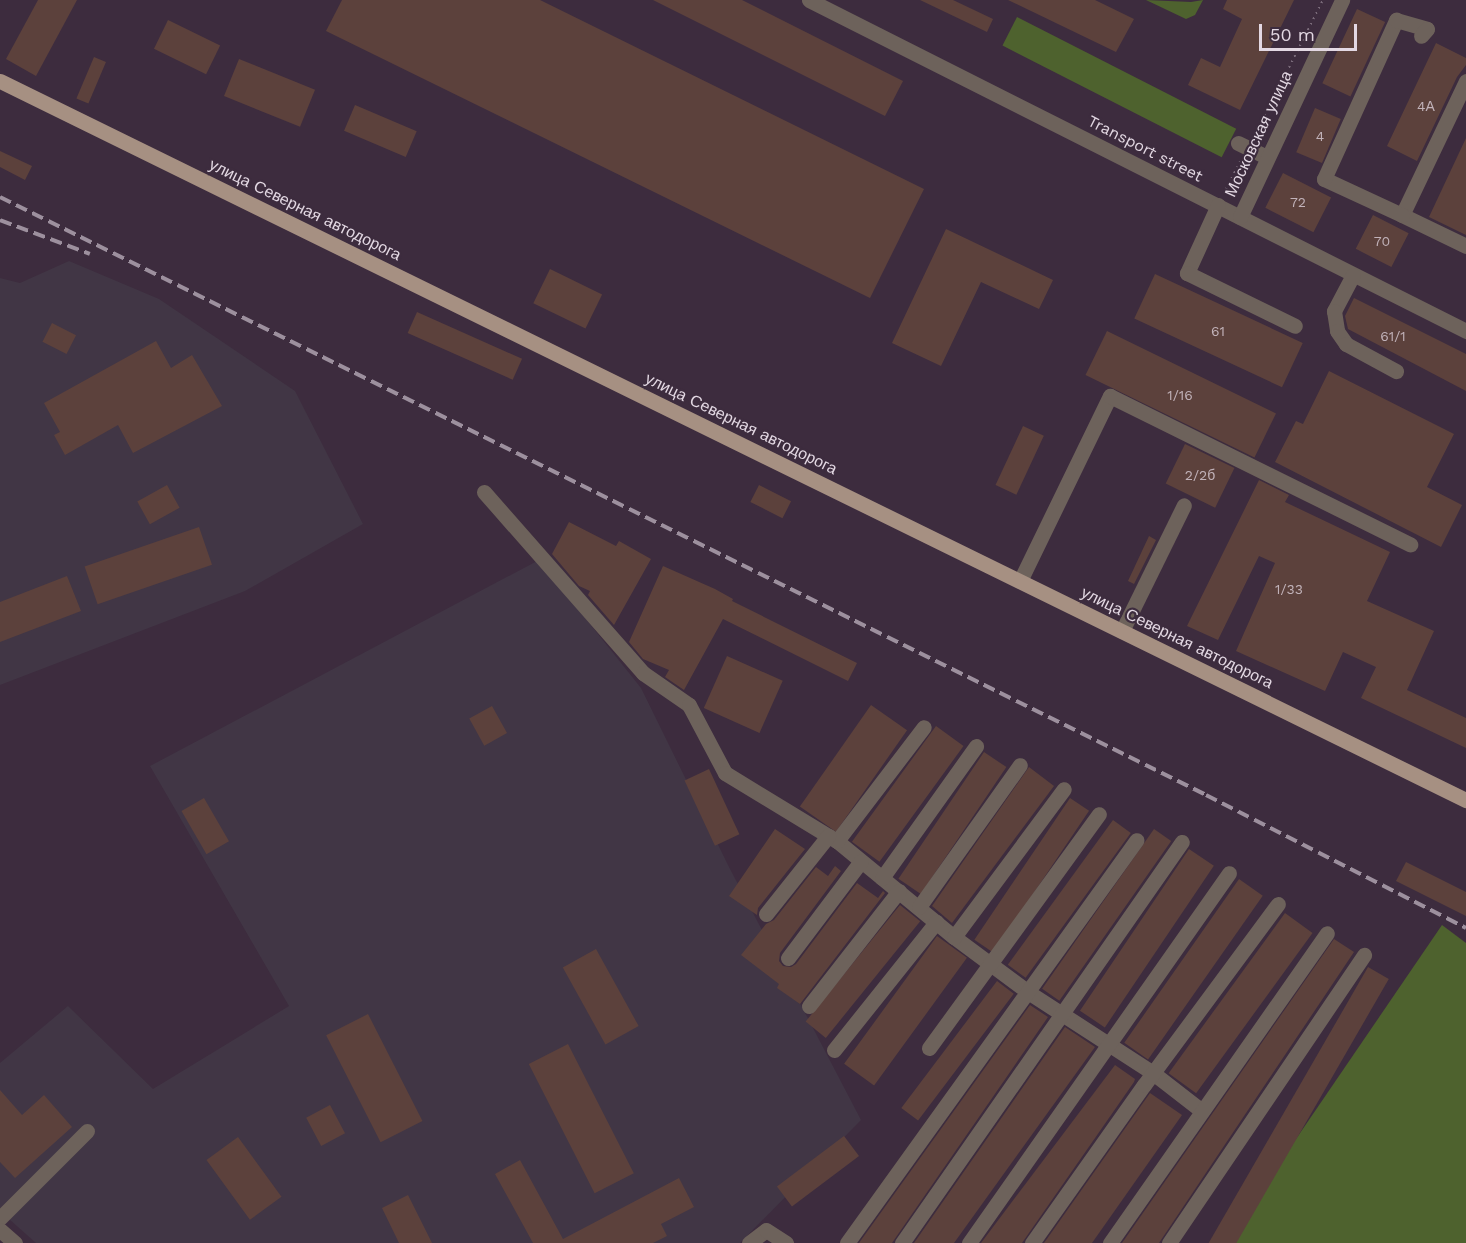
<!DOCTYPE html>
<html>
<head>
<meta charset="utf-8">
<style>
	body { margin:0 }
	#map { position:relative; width:1466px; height:1243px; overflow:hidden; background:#3d2c3e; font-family:"Work Sans",sans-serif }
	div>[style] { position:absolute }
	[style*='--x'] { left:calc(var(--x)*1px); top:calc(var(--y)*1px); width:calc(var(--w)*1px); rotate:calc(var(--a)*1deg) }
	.industrial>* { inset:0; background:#413645 }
	.green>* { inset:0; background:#4e622e; transform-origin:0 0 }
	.building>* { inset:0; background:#5c413c; transform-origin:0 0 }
	.path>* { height:2px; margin-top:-1px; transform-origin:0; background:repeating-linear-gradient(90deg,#7a6b7a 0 1.5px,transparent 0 6px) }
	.minor>* { height:15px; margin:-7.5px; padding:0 7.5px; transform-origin:7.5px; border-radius:7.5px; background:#6d625b }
	.major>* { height:15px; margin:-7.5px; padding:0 7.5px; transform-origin:7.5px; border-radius:7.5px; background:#a69082 }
	.rail>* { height:4px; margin-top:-2px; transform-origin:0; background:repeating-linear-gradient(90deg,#9d909e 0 12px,transparent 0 18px) }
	span { translate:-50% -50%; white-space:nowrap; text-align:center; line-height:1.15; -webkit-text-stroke:4.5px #3d2c3e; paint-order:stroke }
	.number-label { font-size:14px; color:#c1b2b9 }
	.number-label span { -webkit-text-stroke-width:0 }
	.street-label { font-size:16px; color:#e3d8e3 }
	.scale { position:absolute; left:1259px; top:24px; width:98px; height:27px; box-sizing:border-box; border:3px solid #e3d8e3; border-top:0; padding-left:8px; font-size:18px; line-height:21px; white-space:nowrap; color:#e3d8e3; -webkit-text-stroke:4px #3d2c3e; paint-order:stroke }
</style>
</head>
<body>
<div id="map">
	<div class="industrial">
		<div style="clip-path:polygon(69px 261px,159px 299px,295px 391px,363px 524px,245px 591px,0 685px,0 278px,20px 283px)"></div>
		<div style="clip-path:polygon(539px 560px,641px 688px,729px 867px,861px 1120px,740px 1243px,36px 1243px,0 1211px,0 1063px,68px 1006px,153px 1089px,289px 1006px,150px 766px)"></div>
	</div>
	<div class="green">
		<div style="clip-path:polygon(1146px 0,1191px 2px,1203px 0,1195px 15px,1186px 19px)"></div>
		<div style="left:1017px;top:17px;width:246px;height:32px;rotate:27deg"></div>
		<div style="clip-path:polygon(1442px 925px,1466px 943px,1466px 1243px,1225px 1243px)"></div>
	</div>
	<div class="building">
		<div style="clip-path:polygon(38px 0,77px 0,36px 76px,6px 59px)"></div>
		<div style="clip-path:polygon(342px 0,540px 0,924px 189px,870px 298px,326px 31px)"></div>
		<div style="clip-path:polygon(653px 0,742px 0,903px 81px,885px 116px)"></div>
		<div style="clip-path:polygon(920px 0,953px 0,993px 19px,987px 32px)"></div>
		<div style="clip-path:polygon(1008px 0,1095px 0,1134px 19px,1116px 52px)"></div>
		<div style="clip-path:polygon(1227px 0,1294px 0,1240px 110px,1188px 85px,1201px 58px,1220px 67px,1242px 19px,1223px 9px)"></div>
		<div style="left:1357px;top:9px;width:31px;height:82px;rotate:25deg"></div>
		<div style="left:168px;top:20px;width:58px;height:32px;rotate:26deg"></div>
		<div style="clip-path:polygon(1436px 43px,1466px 58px,1466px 65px,1457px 77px,1417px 161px,1387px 146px)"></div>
		<div style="left:94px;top:57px;width:13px;height:45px;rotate:23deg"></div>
		<div style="left:239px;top:59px;width:82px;height:40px;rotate:22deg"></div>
		<div style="left:355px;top:105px;width:67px;height:28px;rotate:23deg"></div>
		<div style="left:1315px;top:108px;width:28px;height:48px;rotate:23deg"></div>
		<div style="clip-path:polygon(1466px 138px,1466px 235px,1429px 217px)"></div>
		<div style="clip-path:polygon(0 151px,32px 166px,25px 180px,0 167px)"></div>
		<div style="left:1283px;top:173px;width:54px;height:39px;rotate:27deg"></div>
		<div style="left:1373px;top:215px;width:40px;height:38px;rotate:27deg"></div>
		<div style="clip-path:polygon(946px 229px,1053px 280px,1039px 309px,981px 282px,941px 366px,892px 343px)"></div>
		<div style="left:550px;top:269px;width:58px;height:38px;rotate:26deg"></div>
		<div style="left:1155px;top:274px;width:163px;height:49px;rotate:25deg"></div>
		<div style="clip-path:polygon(1354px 298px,1466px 354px,1466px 391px,1348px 329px,1345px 316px)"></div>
		<div style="left:417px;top:312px;width:115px;height:23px;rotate:24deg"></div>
		<div style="left:52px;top:323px;width:27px;height:21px;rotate:27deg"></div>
		<div style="left:1107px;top:331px;width:188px;height:49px;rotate:26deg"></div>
		<div style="clip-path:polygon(156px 341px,171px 368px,192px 355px,222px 406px,133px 453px,118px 425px,65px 455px,54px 435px,60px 432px,44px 403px)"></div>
		<div style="clip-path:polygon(1329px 371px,1454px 434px,1427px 487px,1462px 505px,1441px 547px,1275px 462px,1296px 421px,1303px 424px)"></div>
		<div style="left:1023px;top:426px;width:23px;height:65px;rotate:25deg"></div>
		<div style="left:1185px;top:444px;width:55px;height:44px;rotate:26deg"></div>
		<div style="clip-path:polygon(1259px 480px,1289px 495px,1285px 502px,1390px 552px,1367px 601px,1434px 631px,1407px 690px,1466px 718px,1466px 748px,1361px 698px,1376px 667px,1343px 652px,1325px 691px,1236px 651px,1275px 563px,1259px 556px,1218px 640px,1187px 626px)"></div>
		<div style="left:167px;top:485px;width:26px;height:34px;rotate:61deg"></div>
		<div style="left:759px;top:485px;width:36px;height:19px;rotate:27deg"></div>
		<div style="clip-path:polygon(569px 522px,616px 546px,619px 541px,651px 559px,614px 625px,588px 595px,590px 591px,579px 586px,552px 554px)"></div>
		<div style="left:199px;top:527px;width:40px;height:121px;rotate:71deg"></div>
		<div style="clip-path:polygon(1149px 536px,1156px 540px,1134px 584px,1128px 581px)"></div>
		<div style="clip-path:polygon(663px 566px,715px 589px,733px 599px,732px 601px,857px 663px,848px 681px,723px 619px,684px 690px,665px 677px,669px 670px,643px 659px,629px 642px)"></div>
		<div style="clip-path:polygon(67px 576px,81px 611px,0 642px,0 602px)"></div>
		<div style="left:727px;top:656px;width:61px;height:57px;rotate:24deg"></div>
		<div style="left:871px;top:705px;width:44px;height:124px;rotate:35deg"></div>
		<div style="left:492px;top:706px;width:31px;height:26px;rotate:61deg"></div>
		<div style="left:936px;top:726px;width:34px;height:143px;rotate:36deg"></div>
		<div style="left:984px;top:752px;width:27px;height:153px;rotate:34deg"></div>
		<div style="clip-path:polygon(1029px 767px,1054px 786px,952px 923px,932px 906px)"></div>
		<div style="left:709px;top:769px;width:72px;height:27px;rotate:65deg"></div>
		<div style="left:204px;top:798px;width:50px;height:26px;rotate:60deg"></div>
		<div style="left:1070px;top:798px;width:23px;height:171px;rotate:34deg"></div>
		<div style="left:1113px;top:820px;width:22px;height:179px;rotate:36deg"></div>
		<div style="clip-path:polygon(775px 829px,805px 849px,758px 908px,757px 915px,729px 896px)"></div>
		<div style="left:1154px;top:829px;width:21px;height:195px;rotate:35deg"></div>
		<div style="left:1189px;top:849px;width:30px;height:195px;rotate:34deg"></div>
		<div style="clip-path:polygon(1406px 862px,1466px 892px,1466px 916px,1396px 881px)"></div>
		<div style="clip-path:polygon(835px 866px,841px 871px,780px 953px,779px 961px,783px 966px,791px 967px,796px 964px,857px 883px,878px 898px,883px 891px,885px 893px,800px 1004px,777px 988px,779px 984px,741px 955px,766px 924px,774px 920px,816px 867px,828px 876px)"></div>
		<div style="left:1239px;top:879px;width:29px;height:200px;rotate:35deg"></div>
		<div style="left:900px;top:905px;width:26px;height:150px;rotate:39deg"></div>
		<div style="left:1285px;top:913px;width:34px;height:198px;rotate:36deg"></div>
		<div style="left:937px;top:936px;width:37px;height:158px;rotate:36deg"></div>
		<div style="clip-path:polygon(1334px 939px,1354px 952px,1159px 1243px,1122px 1243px)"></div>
		<div style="left:596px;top:949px;width:88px;height:38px;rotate:61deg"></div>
		<div style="left:1368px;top:967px;width:24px;height:333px;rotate:30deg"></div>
		<div style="left:997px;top:981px;width:21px;height:159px;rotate:37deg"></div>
		<div style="clip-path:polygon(1030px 1005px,1048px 1017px,892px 1243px,859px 1243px)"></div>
		<div style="left:368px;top:1014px;width:120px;height:47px;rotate:63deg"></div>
		<div style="clip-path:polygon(1065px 1027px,1095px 1047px,954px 1243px,914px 1243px)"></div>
		<div style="left:568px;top:1044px;width:145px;height:44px;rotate:63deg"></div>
		<div style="clip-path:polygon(1115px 1065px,1135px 1079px,1134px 1082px,1022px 1243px,981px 1243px)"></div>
		<div style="clip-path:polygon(0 1090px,22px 1115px,44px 1095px,72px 1127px,15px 1178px,0 1162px)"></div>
		<div style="clip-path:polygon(1150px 1093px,1182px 1115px,1092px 1243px,1044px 1243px)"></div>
		<div style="left:330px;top:1105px;width:32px;height:27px;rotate:62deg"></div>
		<div style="left:844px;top:1136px;width:25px;height:84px;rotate:53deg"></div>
		<div style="left:238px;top:1137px;width:74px;height:39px;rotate:54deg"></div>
		<div style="clip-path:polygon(520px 1160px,563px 1239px,679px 1178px,694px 1207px,661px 1224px,667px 1236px,653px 1243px,533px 1243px,495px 1174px)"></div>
		<div style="clip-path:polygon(408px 1195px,432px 1243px,399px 1243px,382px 1208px)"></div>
	</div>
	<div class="path">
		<div style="--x:1254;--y:137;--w:153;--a:-63.3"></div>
		<div style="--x:1226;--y:189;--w:33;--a:-63"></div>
	</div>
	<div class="minor">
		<div style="--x:809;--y:0;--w:736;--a:26.74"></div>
		<div style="--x:1466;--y:81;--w:148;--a:115.5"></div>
		<div style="--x:1402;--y:215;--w:71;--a:25.8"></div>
		<div style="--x:1238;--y:143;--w:32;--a:26"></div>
		<div style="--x:1218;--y:205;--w:75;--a:114.5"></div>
		<div style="--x:1187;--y:273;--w:120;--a:26.1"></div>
		<div style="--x:1402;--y:215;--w:86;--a:-155.2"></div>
		<div style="--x:1324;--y:179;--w:175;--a:-65.6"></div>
		<div style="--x:1396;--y:20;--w:32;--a:16"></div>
		<div style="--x:1427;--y:29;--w:9;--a:131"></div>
		<div style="--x:1240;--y:217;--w:240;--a:-64.8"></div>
		<div style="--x:1353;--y:275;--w:41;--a:117.8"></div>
		<div style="--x:1334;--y:311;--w:20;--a:81"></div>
		<div style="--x:1337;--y:331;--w:16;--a:55"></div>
		<div style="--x:1346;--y:344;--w:57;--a:28.4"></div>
		<div style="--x:484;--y:492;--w:241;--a:48.7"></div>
		<div style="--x:643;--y:673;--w:56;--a:34.8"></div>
		<div style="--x:689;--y:705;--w:77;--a:62.1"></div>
		<div style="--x:725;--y:773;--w:131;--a:31.3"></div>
		<div style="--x:837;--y:841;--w:151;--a:39.4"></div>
		<div style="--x:954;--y:937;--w:92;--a:36.6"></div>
		<div style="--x:1028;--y:992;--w:149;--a:32.9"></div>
		<div style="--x:1153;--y:1073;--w:62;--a:37.8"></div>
		<div style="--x:1020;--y:581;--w:206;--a:-64.1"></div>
		<div style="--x:1110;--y:396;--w:335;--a:26.3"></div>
		<div style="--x:1122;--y:631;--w:140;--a:-63.8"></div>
		<div style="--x:837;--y:841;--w:143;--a:-52.7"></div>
		<div style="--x:882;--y:878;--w:162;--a:-54.5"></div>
		<div style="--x:919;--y:907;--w:174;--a:-54.6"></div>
		<div style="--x:766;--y:914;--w:100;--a:-51.5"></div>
		<div style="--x:954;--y:937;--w:184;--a:-53.4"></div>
		<div style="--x:788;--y:958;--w:121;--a:-53"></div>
		<div style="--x:809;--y:1006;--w:146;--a:-52"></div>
		<div style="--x:929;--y:1048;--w:289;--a:-54"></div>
		<div style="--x:834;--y:1050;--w:164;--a:-51.4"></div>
		<div style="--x:0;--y:1218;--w:123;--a:-45"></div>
		<div style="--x:0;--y:1230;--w:20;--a:41"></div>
		<div style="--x:749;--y:1243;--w:21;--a:-37"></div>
		<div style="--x:766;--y:1230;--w:24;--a:33"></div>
		<div style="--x:847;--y:1243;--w:496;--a:-54.3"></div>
		<div style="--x:902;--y:1243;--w:489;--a:-55.1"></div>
		<div style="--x:969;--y:1243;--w:452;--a:-54.9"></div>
		<div style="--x:1032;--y:1243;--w:194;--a:-54.7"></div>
		<div style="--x:1144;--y:1085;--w:225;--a:-53.5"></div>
		<div style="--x:1110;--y:1243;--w:378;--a:-55"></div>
		<div style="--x:1169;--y:1243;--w:348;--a:-55.9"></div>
	</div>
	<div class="major">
		<div style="--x:0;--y:81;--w:1633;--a:26.13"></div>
	</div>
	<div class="rail">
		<div style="--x:0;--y:197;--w:1346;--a:26.37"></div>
		<div style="--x:1206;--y:795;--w:292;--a:27.1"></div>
		<div style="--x:0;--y:220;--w:96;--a:20.7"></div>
	</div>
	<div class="number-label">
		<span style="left:1426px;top:106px">4А</span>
		<span style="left:1320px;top:136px">4</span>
		<span style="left:1298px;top:202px">72</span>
		<span style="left:1382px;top:241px">70</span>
		<span style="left:1218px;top:331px">61</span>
		<span style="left:1393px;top:336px">61/1</span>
		<span style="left:1180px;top:395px">1/16</span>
		<span style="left:1200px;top:475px">2/2б</span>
		<span style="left:1289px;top:589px">1/33</span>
	</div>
	<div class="street-label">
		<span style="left:1259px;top:134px;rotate:-65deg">Московская улица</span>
		<span style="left:1145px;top:149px;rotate:27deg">Transport street</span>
		<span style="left:305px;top:210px;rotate:26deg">улица Северная автодорога</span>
		<span style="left:741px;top:424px;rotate:26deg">улица Северная автодорога</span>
		<span style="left:1177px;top:638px;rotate:26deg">улица Северная автодорога</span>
	</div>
	<div class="scale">50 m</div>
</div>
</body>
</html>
